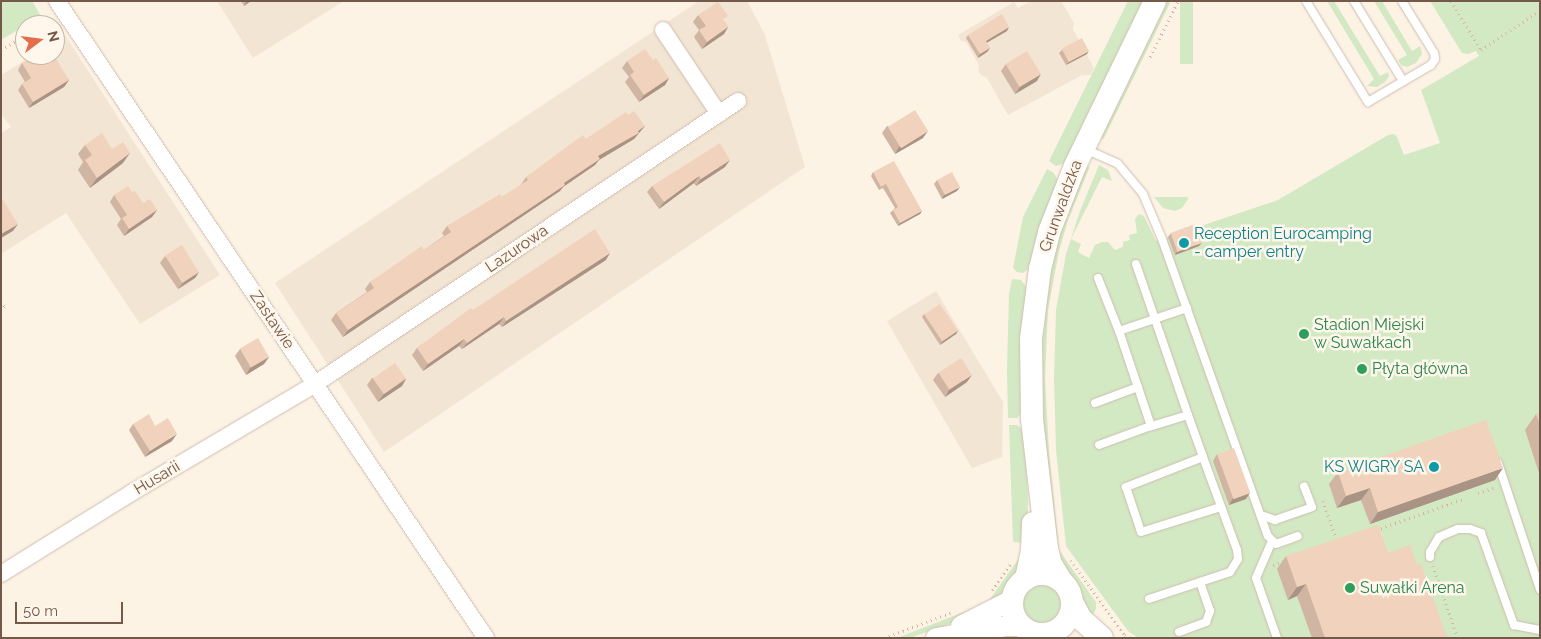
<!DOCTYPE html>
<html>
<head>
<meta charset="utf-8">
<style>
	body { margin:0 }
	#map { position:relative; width:1541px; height:639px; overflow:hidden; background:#fcf3e5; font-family:Raleway,sans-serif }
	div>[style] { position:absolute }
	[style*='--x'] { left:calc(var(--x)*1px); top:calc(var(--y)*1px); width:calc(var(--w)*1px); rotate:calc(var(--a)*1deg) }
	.residential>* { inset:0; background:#f3e5d3 }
	.green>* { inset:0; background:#d2e9c3; transform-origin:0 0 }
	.round { border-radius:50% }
	.path>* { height:2.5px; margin-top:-1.25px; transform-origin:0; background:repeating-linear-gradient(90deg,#d6b5a0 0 1px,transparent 0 5px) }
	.roads { filter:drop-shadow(0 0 1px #cfbdae) drop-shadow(0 0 1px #cfbdae) }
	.service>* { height:8px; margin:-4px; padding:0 4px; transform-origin:4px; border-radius:4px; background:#fff }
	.minor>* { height:16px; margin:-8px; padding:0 8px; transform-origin:8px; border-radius:8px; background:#fff }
	.tertiary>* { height:20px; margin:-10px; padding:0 10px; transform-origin:10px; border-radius:10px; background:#fff }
	.secondary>* { height:22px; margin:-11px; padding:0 11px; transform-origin:11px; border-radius:11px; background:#fff }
	.secondary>.ring { margin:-11px; padding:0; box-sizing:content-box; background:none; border:22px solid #fff; border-radius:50% }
	.wall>* { inset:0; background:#cfb5a2 }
	.shaded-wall>* { inset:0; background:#a99384 }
	.building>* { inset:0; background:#f1d2bc; transform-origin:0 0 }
	.dots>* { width:14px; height:14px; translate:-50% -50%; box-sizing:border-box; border:2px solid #fff7eb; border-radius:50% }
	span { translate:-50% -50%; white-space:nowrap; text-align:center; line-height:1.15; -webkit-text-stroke:5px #fff7eb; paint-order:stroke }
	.street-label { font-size:16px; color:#74594a }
	.culture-label { font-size:16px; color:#0d838f }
	.left { translate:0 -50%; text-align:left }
	.right { translate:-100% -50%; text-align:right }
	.leisure-label { font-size:16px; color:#27864d }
	.frame { position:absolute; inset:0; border:2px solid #74594a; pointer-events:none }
	.north { position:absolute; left:15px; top:15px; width:50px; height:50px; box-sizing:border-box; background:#fff7eb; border:1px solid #c7b8ab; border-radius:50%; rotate:75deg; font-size:14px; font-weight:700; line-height:20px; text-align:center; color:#74594a }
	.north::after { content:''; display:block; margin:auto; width:18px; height:22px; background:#e46e4b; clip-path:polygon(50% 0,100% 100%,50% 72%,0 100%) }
	.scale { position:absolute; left:15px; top:602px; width:108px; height:22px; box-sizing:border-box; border:2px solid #74594a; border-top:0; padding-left:6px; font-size:15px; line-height:18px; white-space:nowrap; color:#74594a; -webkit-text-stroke:4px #fff7eb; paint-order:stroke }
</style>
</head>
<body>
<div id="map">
	<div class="residential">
		<div style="clip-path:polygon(217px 1px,344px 1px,253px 58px)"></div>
		<div style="clip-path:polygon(699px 1px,747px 1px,765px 35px,805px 167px,384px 452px,275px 283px)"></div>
		<div style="clip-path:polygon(1031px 1px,1061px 1px,1074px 23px,1073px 29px,1094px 68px,1091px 75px,1082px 75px,1008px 115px,987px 78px,981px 75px,978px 70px,979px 65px,966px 42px,961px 41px,958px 35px,1014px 2px,1018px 8px)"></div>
		<div style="clip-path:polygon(65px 35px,220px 275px,140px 324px,66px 213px,1px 254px,1px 133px,11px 127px,1px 114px,1px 75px,34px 55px,55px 55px,55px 42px)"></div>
		<div style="clip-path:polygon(936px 291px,1003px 402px,1002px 457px,972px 468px,887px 321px)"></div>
	</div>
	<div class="green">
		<div style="clip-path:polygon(1px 1px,32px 1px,41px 16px,1px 40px)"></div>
		<div style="clip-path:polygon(1128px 1px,1145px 1px,1066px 163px,1056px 166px,1049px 161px)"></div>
		<div style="clip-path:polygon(1164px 1px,1171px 1px,1103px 140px,1101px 135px)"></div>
		<div style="left:1180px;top:1px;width:13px;height:63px"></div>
		<div style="clip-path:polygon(1327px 1px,1334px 1px,1380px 76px,1388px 72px,1389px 76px,1385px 82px,1377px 87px,1367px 86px,1374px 79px)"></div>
		<div style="clip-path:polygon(1374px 1px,1382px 1px,1412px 51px,1420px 46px,1422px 54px,1416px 63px,1407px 67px,1401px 65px,1398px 60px,1407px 55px)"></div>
		<div style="clip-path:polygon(1430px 1px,1540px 1px,1540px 638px,1138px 638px,1128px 631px,1066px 546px,1056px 450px,1054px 379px,1056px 310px,1066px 254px,1080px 211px,1099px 165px,1108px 170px,1112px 181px,1102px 177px,1071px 239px,1081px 244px,1078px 252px,1089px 258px,1095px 245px,1102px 242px,1108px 242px,1115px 250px,1123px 247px,1123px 242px,1130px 240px,1129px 235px,1137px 233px,1135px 219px,1139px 214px,1144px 216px,1156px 241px,1278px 200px,1388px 135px,1394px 134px,1397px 137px,1404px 155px,1440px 143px,1421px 90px,1479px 56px,1476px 51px,1468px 54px,1462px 53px)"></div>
		<div style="clip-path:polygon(1090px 166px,1068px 220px,1059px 251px,1048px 310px,1045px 379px,1049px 452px,1058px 540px,1052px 540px,1044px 468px,1040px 344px,1054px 250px,1084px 170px)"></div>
		<div style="clip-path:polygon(1047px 169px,1054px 173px,1058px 181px,1030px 268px,1023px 273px,1017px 272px,1013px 268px,1023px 217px)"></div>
		<div style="clip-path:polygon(1154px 197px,1188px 197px,1188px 199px,1182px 208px,1175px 211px,1163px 208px)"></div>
		<div style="clip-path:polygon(1012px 279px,1021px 280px,1027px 288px,1023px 412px,1017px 418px,1008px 418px,1007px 370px,1009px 294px)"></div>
		<div style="clip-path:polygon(1009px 425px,1017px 425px,1024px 431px,1028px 500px,1027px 543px,1013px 542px)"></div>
		<div style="clip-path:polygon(1061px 553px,1096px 602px,1096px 609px,1089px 621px,1080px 607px,1075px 585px,1054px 554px)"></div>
		<div style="clip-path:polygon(1020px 557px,1020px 572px,1011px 581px,1000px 600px,992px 606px,990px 599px)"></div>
		<div class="round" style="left:1023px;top:585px;width:38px;height:38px"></div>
		<div style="clip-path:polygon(974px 608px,979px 613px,910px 638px,897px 638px)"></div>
	</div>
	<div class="path">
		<div style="--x:1451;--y:1;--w:57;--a:58.5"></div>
		<div style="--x:1481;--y:50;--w:71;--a:-34.1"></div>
		<div style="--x:40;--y:25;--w:14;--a:-30"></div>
		<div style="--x:1;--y:50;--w:28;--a:-32"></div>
		<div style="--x:1150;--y:57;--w:63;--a:-63.4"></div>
		<div style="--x:1;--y:301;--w:7;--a:56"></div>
		<div style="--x:5;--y:307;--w:5;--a:143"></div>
		<div style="--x:1478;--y:493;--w:18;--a:-19"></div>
		<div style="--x:1323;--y:501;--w:41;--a:70.3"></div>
		<div style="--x:1376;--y:530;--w:92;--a:-19.6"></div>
		<div style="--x:1071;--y:560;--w:92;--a:54.2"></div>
		<div style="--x:1125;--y:635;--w:7;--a:27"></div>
		<div style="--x:1273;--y:565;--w:12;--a:-20"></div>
		<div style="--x:1433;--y:566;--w:76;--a:70.9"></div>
		<div style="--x:992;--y:590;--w:32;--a:-55"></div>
		<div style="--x:884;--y:638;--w:71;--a:-20.7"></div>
	</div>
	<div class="roads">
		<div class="service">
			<div style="--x:1306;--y:1;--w:119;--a:58.5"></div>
			<div style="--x:1368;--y:102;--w:73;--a:-30.4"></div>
			<div style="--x:1431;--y:65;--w:7;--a:-56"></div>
			<div style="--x:1435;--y:59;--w:6;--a:-99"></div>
			<div style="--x:1434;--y:53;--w:61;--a:-121.6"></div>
			<div style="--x:1354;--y:1;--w:94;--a:58.5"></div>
			<div style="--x:1085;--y:149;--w:36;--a:24"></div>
			<div style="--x:1118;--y:164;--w:39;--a:50"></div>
			<div style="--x:1143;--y:194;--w:49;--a:67.1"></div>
			<div style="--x:1162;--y:239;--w:315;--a:70.4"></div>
			<div style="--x:1268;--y:536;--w:11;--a:45"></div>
			<div style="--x:1276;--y:544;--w:23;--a:-20"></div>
			<div style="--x:1136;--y:264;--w:160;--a:71"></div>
			<div style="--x:1188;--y:415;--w:39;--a:163"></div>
			<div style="--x:1098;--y:278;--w:57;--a:68.4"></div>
			<div style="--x:1095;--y:403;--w:46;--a:-20.4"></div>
			<div style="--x:1188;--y:415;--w:45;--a:70.3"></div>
			<div style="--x:1203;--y:457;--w:83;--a:158.7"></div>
			<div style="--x:1126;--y:487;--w:47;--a:71.6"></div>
			<div style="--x:1141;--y:532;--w:84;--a:-17.4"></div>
			<div style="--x:1099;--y:445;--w:55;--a:-20.1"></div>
			<div style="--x:1151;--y:426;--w:100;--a:-108.6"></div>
			<div style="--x:1119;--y:331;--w:72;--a:-18.7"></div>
			<div style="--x:1498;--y:463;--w:133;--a:71.6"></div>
			<div style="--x:1261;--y:515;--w:15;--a:20"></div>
			<div style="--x:1275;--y:520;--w:39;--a:-19"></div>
			<div style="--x:1312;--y:507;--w:22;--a:-111"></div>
			<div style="--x:1272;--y:541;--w:40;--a:113.4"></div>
			<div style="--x:1256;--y:578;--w:64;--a:70.7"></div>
			<div style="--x:1430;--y:557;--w:5;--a:-90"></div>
			<div style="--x:1430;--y:552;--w:17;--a:-59"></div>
			<div style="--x:1439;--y:537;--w:21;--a:-23"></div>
			<div style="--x:1458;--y:529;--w:12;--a:0"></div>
			<div style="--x:1470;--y:529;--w:12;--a:20"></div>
			<div style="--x:1481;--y:533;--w:98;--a:70.3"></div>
			<div style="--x:1514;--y:625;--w:26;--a:11"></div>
			<div style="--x:1149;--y:599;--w:85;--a:-18.4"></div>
			<div style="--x:1230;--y:572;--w:15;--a:-58"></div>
			<div style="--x:1238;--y:559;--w:9;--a:-96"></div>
			<div style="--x:1237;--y:550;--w:99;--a:-110.1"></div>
			<div style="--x:1179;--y:632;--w:29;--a:-20"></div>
			<div style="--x:1206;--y:622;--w:12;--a:-70"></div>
			<div style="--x:1210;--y:611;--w:31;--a:-109"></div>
		</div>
		<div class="minor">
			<div style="--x:57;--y:1;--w:768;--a:56.04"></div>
			<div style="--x:663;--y:30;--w:101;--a:56.3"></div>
			<div style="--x:1;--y:574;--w:153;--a:-31.9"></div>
			<div style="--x:131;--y:493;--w:214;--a:-30.6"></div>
			<div style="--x:315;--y:384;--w:509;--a:-33.78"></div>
		</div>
		<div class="tertiary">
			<div style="--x:961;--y:626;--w:57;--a:-27"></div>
			<div style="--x:936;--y:638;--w:72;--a:-9.6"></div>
			<div style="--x:1007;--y:626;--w:14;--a:0"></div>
		</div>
		<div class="secondary">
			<div class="ring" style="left:1012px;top:574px;width:38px;height:38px"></div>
			<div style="--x:1026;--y:579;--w:29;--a:-78"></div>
			<div style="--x:1032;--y:551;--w:28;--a:-88"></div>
			<div style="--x:1060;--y:579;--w:17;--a:-121"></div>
			<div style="--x:1051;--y:564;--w:16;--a:-105"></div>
			<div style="--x:1047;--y:549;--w:131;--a:-96.6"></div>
			<div style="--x:1032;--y:419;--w:80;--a:-90.7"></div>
			<div style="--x:1031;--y:339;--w:71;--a:-82.7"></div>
			<div style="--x:1040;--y:269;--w:38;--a:-76"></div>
			<div style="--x:1049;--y:232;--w:71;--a:-68.5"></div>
			<div style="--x:1075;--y:166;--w:183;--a:-64.1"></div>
			<div style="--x:1073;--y:604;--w:17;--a:62"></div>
			<div style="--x:1081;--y:619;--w:28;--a:42"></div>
		</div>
	</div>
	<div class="wall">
		<div style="clip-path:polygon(241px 1px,251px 1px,244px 6px)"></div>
		<div style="clip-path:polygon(698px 15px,724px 21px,728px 27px,724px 34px,702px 49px,694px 37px,699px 30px,693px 22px)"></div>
		<div style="clip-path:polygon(1007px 31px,986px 43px,990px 48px,987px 52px,978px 58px,966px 38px,968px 35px)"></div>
		<div style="clip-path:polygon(1062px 50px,1087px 54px,1066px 65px,1059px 53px)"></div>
		<div style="clip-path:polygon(653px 60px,669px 78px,665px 85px,639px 102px,625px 82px,629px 77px,622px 68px,627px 61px)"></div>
		<div style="clip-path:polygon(50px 62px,69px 80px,64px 87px,29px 108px,18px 90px,22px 84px,25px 82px,18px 70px,22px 63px)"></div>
		<div style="clip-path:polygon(1006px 64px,1037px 81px,1015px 94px,1001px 71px)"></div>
		<div style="clip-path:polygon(628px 115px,645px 126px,634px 139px,599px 160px,595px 165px,563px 187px,560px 191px,343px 337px,331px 320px,336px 313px,367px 292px,365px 289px,370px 282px,424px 250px,444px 236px,442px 233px,447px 226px,502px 197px,521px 185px,526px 177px,586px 139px)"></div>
		<div style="clip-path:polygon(887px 126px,923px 138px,895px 154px,882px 133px)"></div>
		<div style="clip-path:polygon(85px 145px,112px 149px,123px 163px,90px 188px,78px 170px,83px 162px,78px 154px)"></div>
		<div style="clip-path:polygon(725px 167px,696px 186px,694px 183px,659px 209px,647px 192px,652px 186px)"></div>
		<div style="clip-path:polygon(873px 172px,922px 211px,920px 214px,898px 226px,890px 213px,895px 208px,883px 188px,879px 190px,871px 176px)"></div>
		<div style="clip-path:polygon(937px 180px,957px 191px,942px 199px,934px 184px)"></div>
		<div style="clip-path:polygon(132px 192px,143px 203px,157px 210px,152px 217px,124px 236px,117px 225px,121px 219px,110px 202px,114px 195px)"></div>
		<div style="clip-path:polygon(1171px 233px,1199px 246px,1175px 255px,1168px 237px)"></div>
		<div style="clip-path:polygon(165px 256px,199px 272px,195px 278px,178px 289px,160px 263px)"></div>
		<div style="clip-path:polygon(606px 260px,502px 327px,499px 324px,462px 349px,459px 346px,423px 371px,412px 355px,417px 348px,473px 310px)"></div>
		<div style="clip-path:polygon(924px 314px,958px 331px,956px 334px,940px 345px,922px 317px)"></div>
		<div style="clip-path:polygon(240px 349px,269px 357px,264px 364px,246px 375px,235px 356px)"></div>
		<div style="clip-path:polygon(938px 373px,967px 382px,945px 397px,933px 380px)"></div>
		<div style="clip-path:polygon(372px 378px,406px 379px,402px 386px,378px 402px,367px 385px)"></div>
		<div style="clip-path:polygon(1540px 413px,1540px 476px,1525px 430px,1536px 414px)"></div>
		<div style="clip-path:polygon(133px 424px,155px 426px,172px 441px,145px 457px,129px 430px)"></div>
		<div style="clip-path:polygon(1217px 454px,1246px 499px,1229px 505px,1213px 461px)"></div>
		<div style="clip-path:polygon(1338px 472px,1495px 480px,1370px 524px,1361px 500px,1337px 508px,1329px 484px)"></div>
		<div style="clip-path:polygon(1388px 553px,1417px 565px,1447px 638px,1312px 638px,1297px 596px,1288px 600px,1277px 569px,1286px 556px)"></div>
	</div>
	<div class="shaded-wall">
		<div style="clip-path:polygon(247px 1px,251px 1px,244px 6px)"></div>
		<div style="clip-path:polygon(728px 27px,724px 34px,702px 49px,707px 42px)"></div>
		<div style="clip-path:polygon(1009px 27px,1007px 31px,983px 45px,986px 41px)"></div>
		<div style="clip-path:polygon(990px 48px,987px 52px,978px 58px,980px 54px)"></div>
		<div style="clip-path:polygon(1089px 51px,1087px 54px,1066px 65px,1069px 62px)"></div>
		<div style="clip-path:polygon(1041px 74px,1037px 81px,1015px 94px,1020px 87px)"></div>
		<div style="clip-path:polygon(669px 78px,665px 85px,639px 102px,644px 95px)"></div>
		<div style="clip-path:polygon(69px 80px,64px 87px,29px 108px,33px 102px)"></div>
		<div style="clip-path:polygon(645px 126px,634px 139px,599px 160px,595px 165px,563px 187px,560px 191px,343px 337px,348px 330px,564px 183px,598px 156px)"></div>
		<div style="clip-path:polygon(928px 131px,923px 138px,895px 154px,899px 147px)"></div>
		<div style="clip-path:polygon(130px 153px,123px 163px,90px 188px,97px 178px)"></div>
		<div style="clip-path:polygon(730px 160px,725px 167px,696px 186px,701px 179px)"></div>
		<div style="clip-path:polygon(699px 176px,694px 183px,659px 209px,664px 202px)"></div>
		<div style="clip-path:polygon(960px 187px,957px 191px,942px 199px,944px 195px)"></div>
		<div style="clip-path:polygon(157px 210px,152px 217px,124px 236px,129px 229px)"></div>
		<div style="clip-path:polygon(922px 211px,920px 214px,898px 226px,900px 223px)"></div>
		<div style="clip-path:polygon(18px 224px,13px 231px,1px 238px,1px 234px)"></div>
		<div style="clip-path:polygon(1202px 243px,1199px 246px,1175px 255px,1177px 252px)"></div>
		<div style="clip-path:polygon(610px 253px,606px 260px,502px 327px,506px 321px)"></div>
		<div style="clip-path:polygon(199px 272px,195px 278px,178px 289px,183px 283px)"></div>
		<div style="clip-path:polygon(504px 317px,499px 324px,462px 349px,467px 343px)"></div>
		<div style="clip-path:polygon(958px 331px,956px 334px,940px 345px,943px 341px)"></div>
		<div style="clip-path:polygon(464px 339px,459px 346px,423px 371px,428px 364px)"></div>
		<div style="clip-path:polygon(269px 357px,264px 364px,246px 375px,250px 368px)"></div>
		<div style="clip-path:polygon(972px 375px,967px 382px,945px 397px,949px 390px)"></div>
		<div style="clip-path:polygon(406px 379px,402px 386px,378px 402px,383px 395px)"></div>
		<div style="clip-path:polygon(177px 434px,172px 441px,145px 457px,150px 451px)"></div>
		<div style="clip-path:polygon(1503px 468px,1495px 480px,1370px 524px,1378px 512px)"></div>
		<div style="clip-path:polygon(1370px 488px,1361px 500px,1337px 508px,1346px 496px)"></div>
		<div style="clip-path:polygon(1250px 493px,1246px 499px,1229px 505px,1233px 498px)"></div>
		<div style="clip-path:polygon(1306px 584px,1297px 596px,1288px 600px,1297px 587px)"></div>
	</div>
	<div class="building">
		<div style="clip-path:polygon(718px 2px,728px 16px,723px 19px,728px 27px,707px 42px,699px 30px,706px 26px,698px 15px)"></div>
		<div style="clip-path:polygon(1002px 14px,1009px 27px,986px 41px,990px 48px,980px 54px,968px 35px)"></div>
		<div style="left:1082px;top:38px;width:15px;height:23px;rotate:62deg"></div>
		<div style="clip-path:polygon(645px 49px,653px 60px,656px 58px,669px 78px,644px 95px,630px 75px,634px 72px,627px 61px)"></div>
		<div style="left:1027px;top:51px;width:27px;height:25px;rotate:59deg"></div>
		<div style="clip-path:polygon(36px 55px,46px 55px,50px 62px,56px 59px,69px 80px,33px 102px,22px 84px,31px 78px,22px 63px)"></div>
		<div style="left:915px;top:110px;width:25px;height:32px;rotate:58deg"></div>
		<div style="clip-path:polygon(634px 111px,645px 126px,638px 131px,639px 133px,598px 156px,600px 159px,564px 183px,565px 185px,348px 330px,336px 313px,374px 288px,370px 282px,422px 246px,424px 250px,451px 232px,447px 226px,500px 194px,502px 197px,528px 180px,526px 177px,583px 135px,586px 139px,626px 112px,628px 115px)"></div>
		<div style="clip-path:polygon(102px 133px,112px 149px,123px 142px,130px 153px,97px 178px,85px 160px,92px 155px,85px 145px)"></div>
		<div style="clip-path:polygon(720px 143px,730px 160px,701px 179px,699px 176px,664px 202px,652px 186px)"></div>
		<div style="clip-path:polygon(894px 161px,922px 211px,900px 223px,893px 210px,898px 207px,886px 184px,881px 187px,873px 172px)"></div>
		<div style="left:952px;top:172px;width:17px;height:17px;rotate:62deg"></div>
		<div style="clip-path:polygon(128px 186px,132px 192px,135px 191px,143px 203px,150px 199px,157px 210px,129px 229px,122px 218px,127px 215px,114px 195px)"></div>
		<div style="clip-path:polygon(1px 197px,18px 224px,1px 234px)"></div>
		<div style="left:1195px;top:224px;width:20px;height:26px;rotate:70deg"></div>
		<div style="clip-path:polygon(595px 229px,610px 253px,506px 321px,504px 317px,467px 343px,464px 339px,428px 364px,417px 348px,471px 308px,473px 310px)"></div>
		<div style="left:182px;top:245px;width:32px;height:20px;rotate:58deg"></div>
		<div style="left:940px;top:304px;width:32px;height:19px;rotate:56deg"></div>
		<div style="left:258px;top:338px;width:22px;height:21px;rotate:60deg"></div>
		<div style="left:961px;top:358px;width:20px;height:27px;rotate:57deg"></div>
		<div style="left:395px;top:363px;width:19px;height:27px;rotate:55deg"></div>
		<div style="clip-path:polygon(1540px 413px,1540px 424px,1536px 414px)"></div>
		<div style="clip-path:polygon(149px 414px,155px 426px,168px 418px,177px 434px,150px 451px,133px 424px)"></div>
		<div style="clip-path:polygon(1486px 420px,1503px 468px,1378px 512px,1370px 488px,1346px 496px,1338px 472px)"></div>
		<div style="left:1234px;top:448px;width:48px;height:18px;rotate:70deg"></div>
		<div style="clip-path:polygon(1378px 525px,1388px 553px,1410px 545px,1417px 565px,1421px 564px,1447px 638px,1325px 638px,1306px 584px,1297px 587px,1286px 556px)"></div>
	</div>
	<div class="dots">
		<div style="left:1184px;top:243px;background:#0f9aa8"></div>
		<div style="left:1304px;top:334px;background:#2e9e5b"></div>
		<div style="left:1362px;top:369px;background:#2e9e5b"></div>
		<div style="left:1434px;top:467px;background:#0f9aa8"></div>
		<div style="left:1350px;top:588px;background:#2e9e5b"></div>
	</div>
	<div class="street-label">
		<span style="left:1061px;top:206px;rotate:-70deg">Grunwaldzka</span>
		<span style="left:517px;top:249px;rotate:-34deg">Lazurowa</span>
		<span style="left:272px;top:320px;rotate:56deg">Zastawie</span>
		<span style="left:157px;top:478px;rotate:-31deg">Husarii</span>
	</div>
	<div class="culture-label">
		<span class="left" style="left:1194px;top:243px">Reception Eurocamping<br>- camper entry</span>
		<span class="right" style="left:1424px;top:467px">KS WIGRY SA</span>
	</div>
	<div class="leisure-label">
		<span class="left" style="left:1314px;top:334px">Stadion Miejski<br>w Suwałkach</span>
		<span class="left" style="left:1372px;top:369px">Płyta główna</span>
		<span class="left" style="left:1360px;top:588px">Suwałki Arena</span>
	</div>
	<div class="frame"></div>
	<div class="north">N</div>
	<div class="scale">50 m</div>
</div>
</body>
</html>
